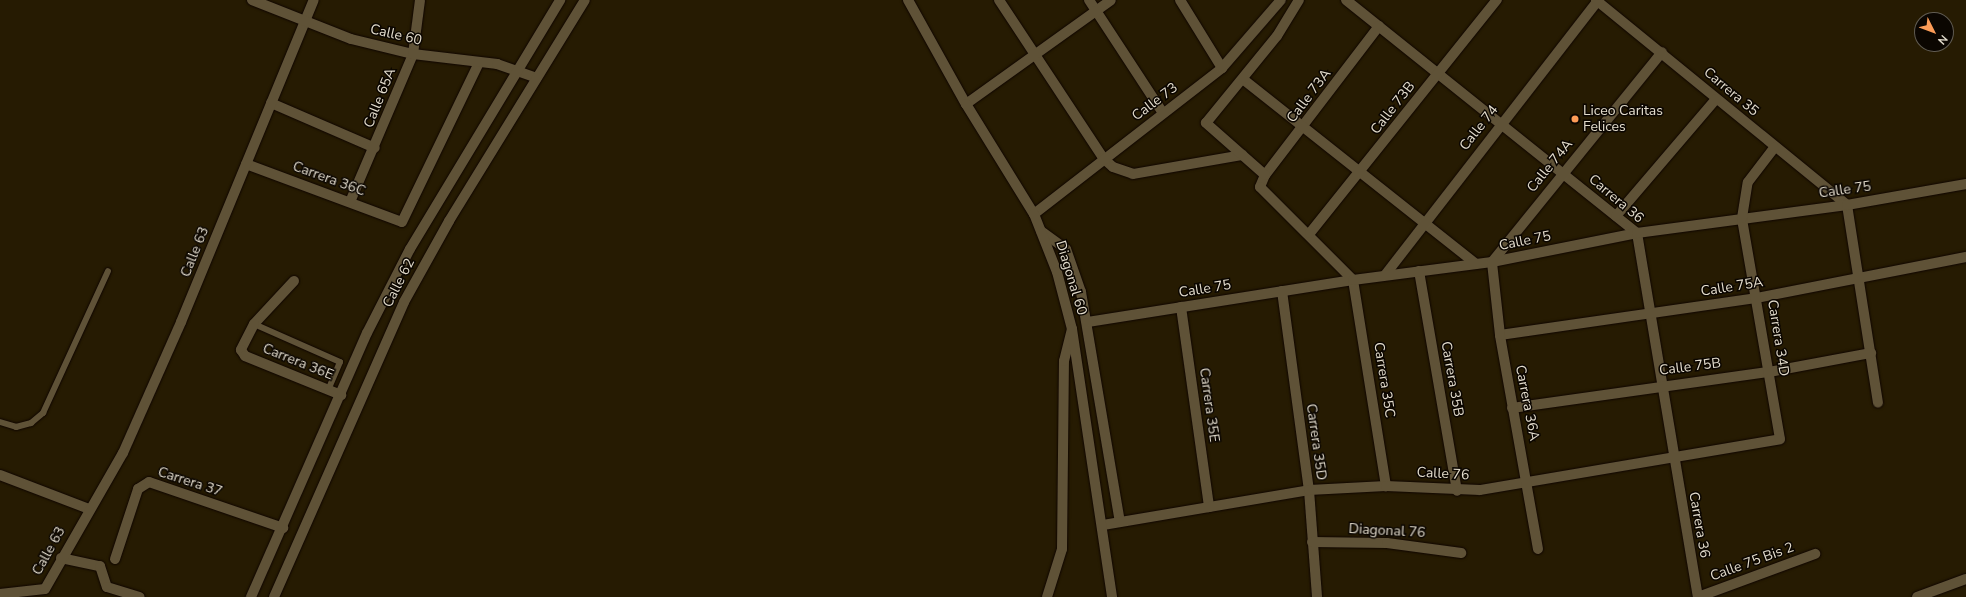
<!DOCTYPE html>
<html>
<head>
<meta charset="utf-8">
<style>
	body { margin:0 }
	#map { position:relative; width:1966px; height:597px; overflow:hidden; background:#261b02; font-family:"Nunito Sans",sans-serif }
	div>[style] { position:absolute }
	[style*='--x'] { left:calc(var(--x)*1px); top:calc(var(--y)*1px); width:calc(var(--w)*1px); rotate:calc(var(--a)*1deg) }
	.roads { filter:drop-shadow(0 0 1px #0f0500) drop-shadow(0 0 1px #0f0500) }
	.lane>* { height:6px; margin:-3px; padding:0 3px; transform-origin:3px; border-radius:3px; background:#5f5237 }
	.street>* { height:10px; margin:-5px; padding:0 5px; transform-origin:5px; border-radius:5px; background:#5f5237 }
	.secondary>* { height:10px; margin:-5px; padding:0 5px; transform-origin:5px; border-radius:5px; background:#5f5237 }
	.dots>* { width:11px; height:11px; translate:-50% -50%; box-sizing:border-box; border:2px solid #0b0601; border-radius:50% }
	span { translate:-50% -50%; white-space:nowrap; text-align:center; line-height:1.15; -webkit-text-stroke:3px #0b0601; paint-order:stroke }
	.street-label { font-size:14px; color:#e3dccc }
	.poi-label { font-size:14px; color:#e3dccc }
	.left { translate:0 -50%; text-align:left }
	.north { position:absolute; left:1914px; top:12px; width:40px; height:40px; box-sizing:border-box; background:#0b0601; border:1px solid #615c52; border-radius:50%; rotate:132deg; font-size:11px; font-weight:700; line-height:16px; text-align:center; color:#e3dccc }
	.north::after { content:''; display:block; margin:auto; width:14px; height:18px; background:#fd9c57; clip-path:polygon(50% 0,100% 100%,50% 72%,0 100%) }
</style>
</head>
<body>
<div id="map">
	<div class="roads">
		<div class="lane">
			<div style="--x:254;--y:324;--w:94;--a:23.8"></div>
			<div style="--x:340;--y:362;--w:30;--a:113"></div>
			<div style="--x:0;--y:422;--w:17;--a:17"></div>
			<div style="--x:16;--y:427;--w:16;--a:-15"></div>
			<div style="--x:31;--y:423;--w:16;--a:-40"></div>
			<div style="--x:43;--y:413;--w:156;--a:-65.4"></div>
		</div>
		<div class="street">
			<div style="--x:999;--y:0;--w:189;--a:56.6"></div>
			<div style="--x:1103;--y:158;--w:13;--a:42"></div>
			<div style="--x:1113;--y:167;--w:21;--a:19"></div>
			<div style="--x:1133;--y:174;--w:111;--a:-9.9"></div>
			<div style="--x:1089;--y:0;--w:135;--a:56.8"></div>
			<div style="--x:1180;--y:0;--w:80;--a:58.3"></div>
			<div style="--x:1346;--y:0;--w:373;--a:38.7"></div>
			<div style="--x:1637;--y:233;--w:369;--a:80.5"></div>
			<div style="--x:1596;--y:0;--w:324;--a:39.2"></div>
			<div style="--x:1847;--y:205;--w:200;--a:81.1"></div>
			<div style="--x:1379;--y:26;--w:188;--a:127.4"></div>
			<div style="--x:1265;--y:175;--w:13;--a:113"></div>
			<div style="--x:1260;--y:187;--w:132;--a:45"></div>
			<div style="--x:1353;--y:280;--w:209;--a:80.9"></div>
			<div style="--x:1244;--y:80;--w:296;--a:38.4"></div>
			<div style="--x:271;--y:103;--w:113;--a:23.4"></div>
			<div style="--x:966;--y:104;--w:178;--a:-35.6"></div>
			<div style="--x:246;--y:164;--w:166;--a:20.4"></div>
			<div style="--x:402;--y:222;--w:177;--a:-64.2"></div>
			<div style="--x:1265;--y:175;--w:79;--a:-138.6"></div>
			<div style="--x:1206;--y:123;--w:112;--a:-50.8"></div>
			<div style="--x:1277;--y:36;--w:42;--a:-58.6"></div>
			<div style="--x:350;--y:202;--w:161;--a:-66.9"></div>
			<div style="--x:413;--y:54;--w:54;--a:-82.6"></div>
			<div style="--x:1034;--y:214;--w:238;--a:-37.8"></div>
			<div style="--x:1222;--y:68;--w:90;--a:-49.1"></div>
			<div style="--x:1616;--y:216;--w:154;--a:-49.5"></div>
			<div style="--x:1041;--y:231;--w:31;--a:36"></div>
			<div style="--x:1066;--y:249;--w:46;--a:70.8"></div>
			<div style="--x:1081;--y:292;--w:233;--a:80.4"></div>
			<div style="--x:1310;--y:233;--w:299;--a:-51.3"></div>
			<div style="--x:1419;--y:271;--w:223;--a:80.2"></div>
			<div style="--x:1385;--y:275;--w:348;--a:-52.2"></div>
			<div style="--x:294;--y:281;--w:59;--a:132.9"></div>
			<div style="--x:254;--y:324;--w:29;--a:117"></div>
			<div style="--x:241;--y:350;--w:7;--a:56"></div>
			<div style="--x:245;--y:356;--w:104;--a:22.1"></div>
			<div style="--x:1282;--y:291;--w:201;--a:82.3"></div>
			<div style="--x:1309;--y:490;--w:107;--a:85.7"></div>
			<div style="--x:1181;--y:307;--w:202;--a:82"></div>
			<div style="--x:1088;--y:322;--w:268;--a:-9"></div>
			<div style="--x:1353;--y:280;--w:140;--a:-7.4"></div>
			<div style="--x:1492;--y:262;--w:148;--a:-11.3"></div>
			<div style="--x:1637;--y:233;--w:212;--a:-7.6"></div>
			<div style="--x:1847;--y:205;--w:121;--a:-10"></div>
			<div style="--x:1500;--y:335;--w:260;--a:-8.2"></div>
			<div style="--x:1757;--y:298;--w:213;--a:-11.1"></div>
			<div style="--x:1512;--y:408;--w:260;--a:-8"></div>
			<div style="--x:1769;--y:372;--w:104;--a:-10.6"></div>
			<div style="--x:0;--y:475;--w:95;--a:20.9"></div>
			<div style="--x:1103;--y:525;--w:209;--a:-9.6"></div>
			<div style="--x:1309;--y:490;--w:77;--a:-3"></div>
			<div style="--x:1386;--y:486;--w:94;--a:2.4"></div>
			<div style="--x:1480;--y:490;--w:304;--a:-9.6"></div>
			<div style="--x:1780;--y:439;--w:224;--a:-99.8"></div>
			<div style="--x:1742;--y:218;--w:36;--a:-81"></div>
			<div style="--x:1748;--y:182;--w:43;--a:-52.6"></div>
			<div style="--x:1312;--y:542;--w:75;--a:0.8"></div>
			<div style="--x:1387;--y:543;--w:75;--a:7.7"></div>
			<div style="--x:1538;--y:549;--w:217;--a:-100.1"></div>
			<div style="--x:1500;--y:335;--w:73;--a:-96.3"></div>
			<div style="--x:1492;--y:262;--w:270;--a:-51"></div>
			<div style="--x:61;--y:558;--w:40;--a:12"></div>
			<div style="--x:100;--y:566;--w:22;--a:72"></div>
			<div style="--x:107;--y:587;--w:34;--a:17"></div>
			<div style="--x:115;--y:559;--w:74;--a:-71.8"></div>
			<div style="--x:138;--y:489;--w:13;--a:-32"></div>
			<div style="--x:149;--y:482;--w:142;--a:18.9"></div>
			<div style="--x:0;--y:594;--w:45;--a:-6.3"></div>
			<div style="--x:45;--y:589;--w:157;--a:-60.2"></div>
			<div style="--x:123;--y:453;--w:143;--a:-66.1"></div>
			<div style="--x:181;--y:322;--w:348;--a:-67.6"></div>
			<div style="--x:1047;--y:597;--w:50;--a:-72.6"></div>
			<div style="--x:1062;--y:549;--w:188;--a:-89.4"></div>
			<div style="--x:1064;--y:361;--w:33;--a:-76"></div>
			<div style="--x:1698;--y:597;--w:125;--a:-20.2"></div>
			<div style="--x:1917;--y:597;--w:52;--a:-20.2"></div>
		</div>
		<div class="secondary">
			<div style="--x:252;--y:0;--w:106;--a:21.5"></div>
			<div style="--x:351;--y:39;--w:64;--a:13.6"></div>
			<div style="--x:413;--y:54;--w:85;--a:6.8"></div>
			<div style="--x:497;--y:64;--w:42;--a:19.3"></div>
			<div style="--x:908;--y:0;--w:119;--a:60.9"></div>
			<div style="--x:966;--y:104;--w:129;--a:58.3"></div>
			<div style="--x:1034;--y:214;--w:62;--a:68.4"></div>
			<div style="--x:1057;--y:272;--w:59;--a:75.3"></div>
			<div style="--x:1072;--y:329;--w:271;--a:81.5"></div>
			<div style="--x:251;--y:597;--w:288;--a:-66.3"></div>
			<div style="--x:367;--y:333;--w:94;--a:-62.9"></div>
			<div style="--x:410;--y:249;--w:291;--a:-58.9"></div>
			<div style="--x:274;--y:597;--w:322;--a:-66.2"></div>
			<div style="--x:404;--y:302;--w:93;--a:-60.9"></div>
			<div style="--x:449;--y:221;--w:259;--a:-58.4"></div>
		</div>
	</div>
	<div class="dots">
		<div style="left:1575px;top:119px;background:#fd9c57"></div>
	</div>
	<div class="street-label">
		<span style="left:396px;top:35px;rotate:13deg">Calle 60</span>
		<span style="left:1731px;top:92px;rotate:40deg">Carrera 35</span>
		<span style="left:1309px;top:96px;rotate:-53deg">Calle 73A</span>
		<span style="left:380px;top:98px;rotate:-68deg">Calle 65A</span>
		<span style="left:1155px;top:102px;rotate:-37deg">Calle 73</span>
		<span style="left:1393px;top:108px;rotate:-52deg">Calle 73B</span>
		<span style="left:1479px;top:128px;rotate:-52deg">Calle 74</span>
		<span style="left:1550px;top:166px;rotate:-51deg">Calle 74A</span>
		<span style="left:329px;top:179px;rotate:20deg">Carrera 36C</span>
		<span style="left:1845px;top:190px;rotate:-8deg">Calle 75</span>
		<span style="left:1616px;top:199px;rotate:40deg">Carrera 36</span>
		<span style="left:1525px;top:241px;rotate:-11deg">Calle 75</span>
		<span style="left:195px;top:252px;rotate:-68deg">Calle 63</span>
		<span style="left:1071px;top:278px;rotate:73deg">Diagonal 60</span>
		<span style="left:399px;top:283px;rotate:-63deg">Calle 62</span>
		<span style="left:1732px;top:287px;rotate:-9deg">Calle 75A</span>
		<span style="left:1205px;top:289px;rotate:-9deg">Calle 75</span>
		<span style="left:1778px;top:338px;rotate:81deg">Carrera 34D</span>
		<span style="left:298px;top:362px;rotate:22deg">Carrera 36E</span>
		<span style="left:1690px;top:367px;rotate:-7deg">Calle 75B</span>
		<span style="left:1452px;top:379px;rotate:80deg">Carrera 35B</span>
		<span style="left:1384px;top:380px;rotate:81deg">Carrera 35C</span>
		<span style="left:1527px;top:403px;rotate:79deg">Carrera 36A</span>
		<span style="left:1209px;top:405px;rotate:82deg">Carrera 35E</span>
		<span style="left:1316px;top:442px;rotate:82deg">Carrera 35D</span>
		<span style="left:1443px;top:474px;rotate:3deg">Calle 76</span>
		<span style="left:190px;top:482px;rotate:18deg">Carrera 37</span>
		<span style="left:1699px;top:525px;rotate:80deg">Carrera 36</span>
		<span style="left:1387px;top:531px;rotate:3deg">Diagonal 76</span>
		<span style="left:49px;top:551px;rotate:-61deg">Calle 63</span>
		<span style="left:1752px;top:562px;rotate:-20deg">Calle 75 Bis 2</span>
	</div>
	<div class="poi-label">
		<span class="left" style="left:1583px;top:119px">Liceo Caritas<br>Felices</span>
	</div>
	<div class="north">N</div>
</div>
</body>
</html>
